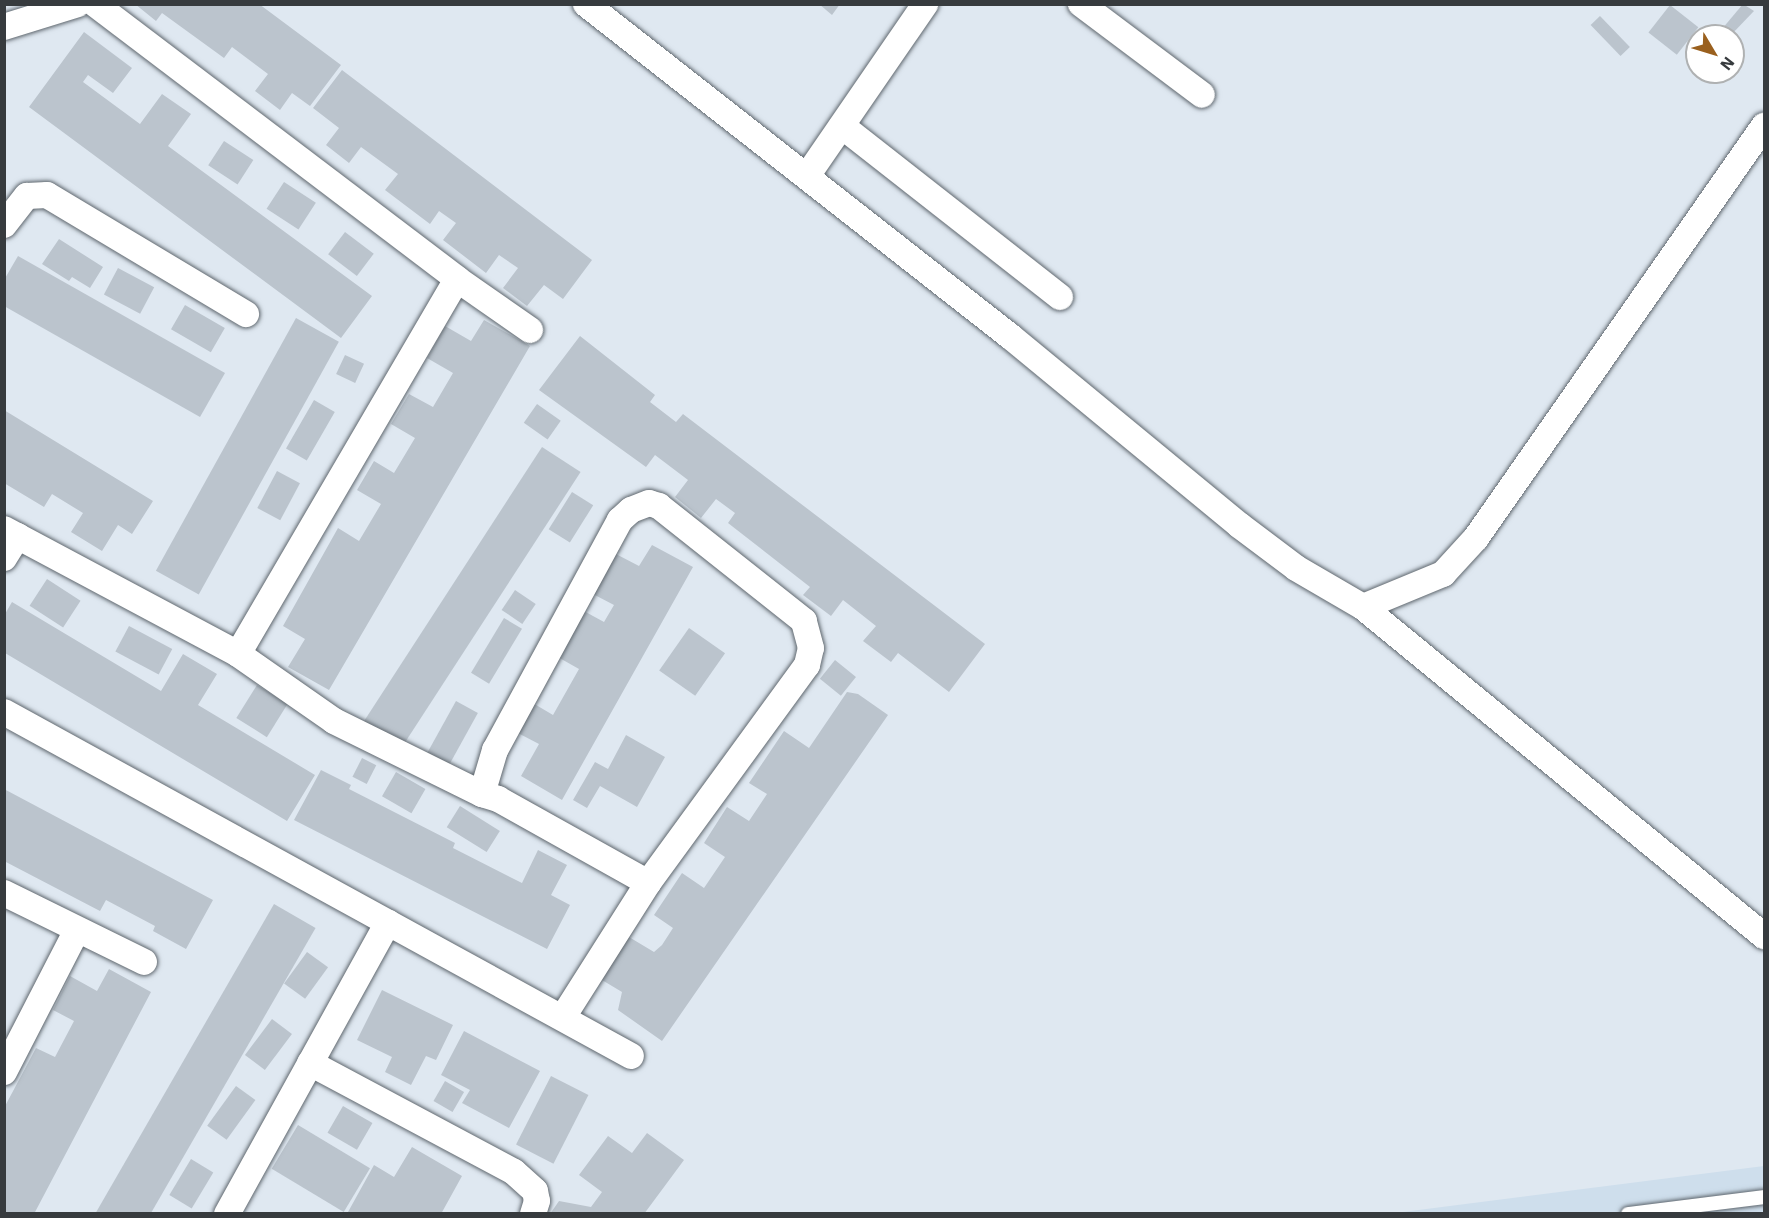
<!DOCTYPE html>
<html>
<head>
<meta charset="utf-8">
<style>
	body { margin:0 }
	#map { position:relative; width:1769px; height:1218px; overflow:hidden; background:#dfe8f1; font-family:"IBM Plex Sans",sans-serif }
	div>[style] { position:absolute }
	[style*='--x'] { left:calc(var(--x)*1px); top:calc(var(--y)*1px); width:calc(var(--w)*1px); rotate:calc(var(--a)*1deg) }
	.built>* { inset:0; background:#cedeec }
	.building>* { inset:0; background:#bbc4cd; transform-origin:0 0 }
	.roads { filter:drop-shadow(0 0 2px #5f676e) drop-shadow(0 0 2px #5f676e) }
	.service>* { height:14px; margin:-7px; padding:0 7px; transform-origin:7px; border-radius:7px; background:#fff }
	.minor>* { height:26px; margin:-13px; padding:0 13px; transform-origin:13px; border-radius:13px; background:#fff }
	span { translate:-50% -50%; white-space:nowrap; text-align:center; line-height:1.15; -webkit-text-stroke:6px #fff; paint-order:stroke }
	.frame { position:absolute; inset:0; border:6px solid #373b3e; pointer-events:none }
	.north { position:absolute; left:1685px; top:24px; width:60px; height:60px; box-sizing:border-box; background:#fff; border:2px solid #afb1b2; border-radius:50%; rotate:128deg; font-size:16px; font-weight:700; line-height:24px; text-align:center; color:#373b3e }
	.north::after { content:''; display:block; margin:auto; width:21px; height:27px; background:#9a601e; clip-path:polygon(50% 0,100% 100%,50% 72%,0 100%) }
</style>
</head>
<body>
<div id="map">
	<div class="built">
		<div style="clip-path:polygon(1764px 1166px,1764px 1213px,1395px 1213px)"></div>
	</div>
	<div class="building">
		<div style="clip-path:polygon(135px 4px,259px 4px,341px 65px,310px 106px,292px 93px,280px 110px,255px 91px,268px 74px,232px 47px,224px 58px,162px 13px,156px 21px)"></div>
		<div style="clip-path:polygon(819px 4px,840px 4px,832px 15px)"></div>
		<div style="clip-path:polygon(1743px 4px,1754px 11px,1730px 36px,1722px 29px)"></div>
		<div style="left:1670px;top:5px;width:36px;height:35px;rotate:38deg"></div>
		<div style="left:1600px;top:16px;width:43px;height:13px;rotate:46deg"></div>
		<div style="clip-path:polygon(84px 32px,132px 68px,113px 93px,88px 75px,83px 82px,140px 124px,162px 94px,191px 114px,168px 146px,372px 296px,341px 338px,29px 107px)"></div>
		<div style="clip-path:polygon(1697px 41px,1697px 73px,1686px 54px)"></div>
		<div style="clip-path:polygon(342px 70px,592px 260px,563px 299px,544px 285px,527px 306px,503px 288px,518px 268px,499px 255px,486px 273px,443px 240px,456px 223px,439px 211px,430px 224px,385px 190px,398px 174px,361px 147px,349px 163px,326px 145px,339px 128px,313px 108px)"></div>
		<div style="left:224px;top:141px;width:35px;height:29px;rotate:33deg"></div>
		<div style="left:284px;top:182px;width:38px;height:32px;rotate:33deg"></div>
		<div style="left:345px;top:232px;width:36px;height:28px;rotate:37deg"></div>
		<div style="clip-path:polygon(59px 239px,103px 267px,90px 288px,72px 277px,69px 281px,42px 264px)"></div>
		<div style="clip-path:polygon(18px 256px,225px 373px,200px 417px,4px 306px,4px 280px)"></div>
		<div style="left:118px;top:268px;width:41px;height:30px;rotate:28deg"></div>
		<div style="left:185px;top:305px;width:46px;height:28px;rotate:30deg"></div>
		<div style="left:296px;top:318px;width:49px;height:289px;rotate:29deg"></div>
		<div style="clip-path:polygon(484px 320px,530px 346px,329px 690px,288px 667px,305px 639px,283px 626px,338px 528px,359px 541px,381px 504px,357px 490px,374px 461px,394px 473px,415px 438px,391px 424px,409px 394px,433px 407px,453px 373px,427px 358px,445px 326px,471px 341px)"></div>
		<div style="clip-path:polygon(580px 336px,655px 395px,650px 402px,676px 422px,683px 414px,985px 644px,949px 692px,898px 653px,891px 662px,863px 641px,876px 626px,843px 600px,831px 616px,803px 595px,810px 587px,728px 523px,735px 513px,716px 499px,701px 518px,675px 497px,688px 480px,655px 455px,646px 467px,539px 390px)"></div>
		<div style="left:345px;top:355px;width:21px;height:21px;rotate:25deg"></div>
		<div style="left:314px;top:400px;width:24px;height:56px;rotate:30deg"></div>
		<div style="left:537px;top:404px;width:29px;height:23px;rotate:35deg"></div>
		<div style="clip-path:polygon(4px 410px,153px 501px,132px 534px,118px 525px,102px 551px,71px 532px,83px 513px,52px 494px,44px 507px,4px 483px)"></div>
		<div style="left:542px;top:447px;width:46px;height:332px;rotate:33deg"></div>
		<div style="left:277px;top:471px;width:26px;height:42px;rotate:28deg"></div>
		<div style="left:572px;top:492px;width:25px;height:44px;rotate:32deg"></div>
		<div style="clip-path:polygon(652px 545px,693px 567px,562px 800px,521px 776px,539px 744px,514px 731px,531px 702px,553px 715px,579px 669px,556px 656px,582px 610px,604px 622px,614px 605px,591px 593px,614px 553px,639px 566px)"></div>
		<div style="left:47px;top:579px;width:40px;height:32px;rotate:33deg"></div>
		<div style="left:515px;top:590px;width:25px;height:24px;rotate:34deg"></div>
		<div style="clip-path:polygon(12px 602px,161px 691px,183px 654px,217px 674px,198px 705px,315px 775px,287px 821px,5px 653px,5px 614px)"></div>
		<div style="left:504px;top:618px;width:21px;height:64px;rotate:31deg"></div>
		<div style="left:129px;top:626px;width:49px;height:29px;rotate:28deg"></div>
		<div style="left:689px;top:628px;width:44px;height:52px;rotate:35deg"></div>
		<div style="left:835px;top:660px;width:27px;height:24px;rotate:39deg"></div>
		<div style="left:257px;top:685px;width:36px;height:39px;rotate:32deg"></div>
		<div style="clip-path:polygon(847px 692px,858px 694px,888px 715px,662px 1041px,618px 1010px,622px 992px,602px 980px,629px 937px,654px 952px,662px 945px,673px 928px,654px 915px,682px 873px,704px 888px,725px 857px,704px 843px,727px 807px,749px 821px,767px 794px,749px 783px,784px 731px,809px 748px)"></div>
		<div style="left:456px;top:701px;width:25px;height:60px;rotate:29deg"></div>
		<div style="clip-path:polygon(626px 735px,665px 757px,637px 807px,600px 786px,587px 808px,573px 800px,595px 762px,608px 769px)"></div>
		<div style="left:362px;top:758px;width:16px;height:21px;rotate:27deg"></div>
		<div style="clip-path:polygon(321px 770px,351px 785px,349px 789px,455px 843px,453px 848px,522px 883px,538px 850px,567px 865px,551px 895px,570px 905px,547px 949px,294px 820px)"></div>
		<div style="left:396px;top:772px;width:34px;height:28px;rotate:30deg"></div>
		<div style="clip-path:polygon(4px 789px,213px 900px,186px 949px,153px 931px,155px 926px,106px 900px,100px 911px,4px 861px)"></div>
		<div style="left:460px;top:806px;width:47px;height:25px;rotate:32deg"></div>
		<div style="left:274px;top:904px;width:48px;height:359px;rotate:30deg"></div>
		<div style="left:307px;top:952px;width:26px;height:39px;rotate:36deg"></div>
		<div style="clip-path:polygon(109px 969px,151px 992px,34px 1214px,4px 1214px,4px 1108px,36px 1048px,55px 1057px,74px 1021px,53px 1010px,70px 976px,97px 991px)"></div>
		<div style="clip-path:polygon(382px 990px,453px 1025px,436px 1060px,426px 1056px,411px 1085px,385px 1072px,392px 1057px,357px 1040px)"></div>
		<div style="left:272px;top:1019px;width:25px;height:45px;rotate:37deg"></div>
		<div style="clip-path:polygon(464px 1031px,540px 1071px,509px 1128px,462px 1103px,470px 1090px,441px 1075px)"></div>
		<div style="left:551px;top:1076px;width:42px;height:77px;rotate:27deg"></div>
		<div style="left:445px;top:1081px;width:22px;height:23px;rotate:30deg"></div>
		<div style="left:236px;top:1086px;width:24px;height:49px;rotate:36deg"></div>
		<div style="left:343px;top:1106px;width:34px;height:31px;rotate:30deg"></div>
		<div style="left:298px;top:1125px;width:84px;height:51px;rotate:31deg"></div>
		<div style="clip-path:polygon(647px 1133px,684px 1160px,644px 1214px,550px 1214px,559px 1201px,591px 1207px,602px 1192px,579px 1175px,608px 1136px,632px 1153px)"></div>
		<div style="clip-path:polygon(412px 1147px,462px 1176px,441px 1214px,348px 1212px,374px 1165px,394px 1177px)"></div>
		<div style="left:191px;top:1159px;width:26px;height:42px;rotate:31deg"></div>
	</div>
	<div class="roads">
		<div class="service">
			<div style="--x:1628;--y:1214;--w:137;--a:-7.1"></div>
		</div>
		<div class="minor">
			<div style="--x:95;--y:4;--w:455;--a:37.2"></div>
			<div style="--x:457;--y:279;--w:89;--a:34.9"></div>
			<div style="--x:586;--y:4;--w:540;--a:38.08"></div>
			<div style="--x:1011;--y:337;--w:296;--a:39.5"></div>
			<div style="--x:1239;--y:525;--w:71;--a:37"></div>
			<div style="--x:1296;--y:568;--w:78;--a:30.2"></div>
			<div style="--x:1363;--y:607;--w:87;--a:-22.4"></div>
			<div style="--x:1443;--y:574;--w:49;--a:-47.5"></div>
			<div style="--x:1476;--y:538;--w:503;--a:-55.05"></div>
			<div style="--x:1081;--y:4;--w:151;--a:36.9"></div>
			<div style="--x:4;--y:27;--w:77;--a:-17.3"></div>
			<div style="--x:842;--y:126;--w:277;--a:38.1"></div>
			<div style="--x:807;--y:176;--w:209;--a:-55.5"></div>
			<div style="--x:4;--y:225;--w:37;--a:-52"></div>
			<div style="--x:27;--y:196;--w:20;--a:-3"></div>
			<div style="--x:47;--y:195;--w:232;--a:30.9"></div>
			<div style="--x:4;--y:529;--w:265;--a:28.1"></div>
			<div style="--x:238;--y:654;--w:117;--a:34.9"></div>
			<div style="--x:334;--y:721;--w:165;--a:26.3"></div>
			<div style="--x:4;--y:558;--w:26;--a:-58"></div>
			<div style="--x:1363;--y:607;--w:519;--a:39.37"></div>
			<div style="--x:238;--y:654;--w:434;--a:-59.7"></div>
			<div style="--x:4;--y:712;--w:715;--a:28.75"></div>
			<div style="--x:4;--y:893;--w:156;--a:26.2"></div>
			<div style="--x:563;--y:1017;--w:159;--a:-57.6"></div>
			<div style="--x:648;--y:883;--w:270;--a:-53.9"></div>
			<div style="--x:807;--y:665;--w:17;--a:-77"></div>
			<div style="--x:811;--y:648;--w:28;--a:-105"></div>
			<div style="--x:804;--y:621;--w:185;--a:-141.6"></div>
			<div style="--x:659;--y:506;--w:10;--a:-163"></div>
			<div style="--x:649;--y:503;--w:19;--a:159"></div>
			<div style="--x:631;--y:510;--w:15;--a:138"></div>
			<div style="--x:620;--y:520;--w:262;--a:118.5"></div>
			<div style="--x:495;--y:750;--w:46;--a:106.5"></div>
			<div style="--x:482;--y:794;--w:17;--a:17"></div>
			<div style="--x:498;--y:799;--w:172;--a:29.2"></div>
			<div style="--x:310;--y:1063;--w:231;--a:28.1"></div>
			<div style="--x:514;--y:1172;--w:28;--a:42"></div>
			<div style="--x:535;--y:1191;--w:10;--a:79"></div>
			<div style="--x:537;--y:1201;--w:14;--a:107"></div>
			<div style="--x:4;--y:1072;--w:157;--a:-62.8"></div>
			<div style="--x:227;--y:1214;--w:333;--a:-61.1"></div>
		</div>
	</div>
	<div class="frame"></div>
	<div class="north">N</div>
</div>
</body>
</html>
